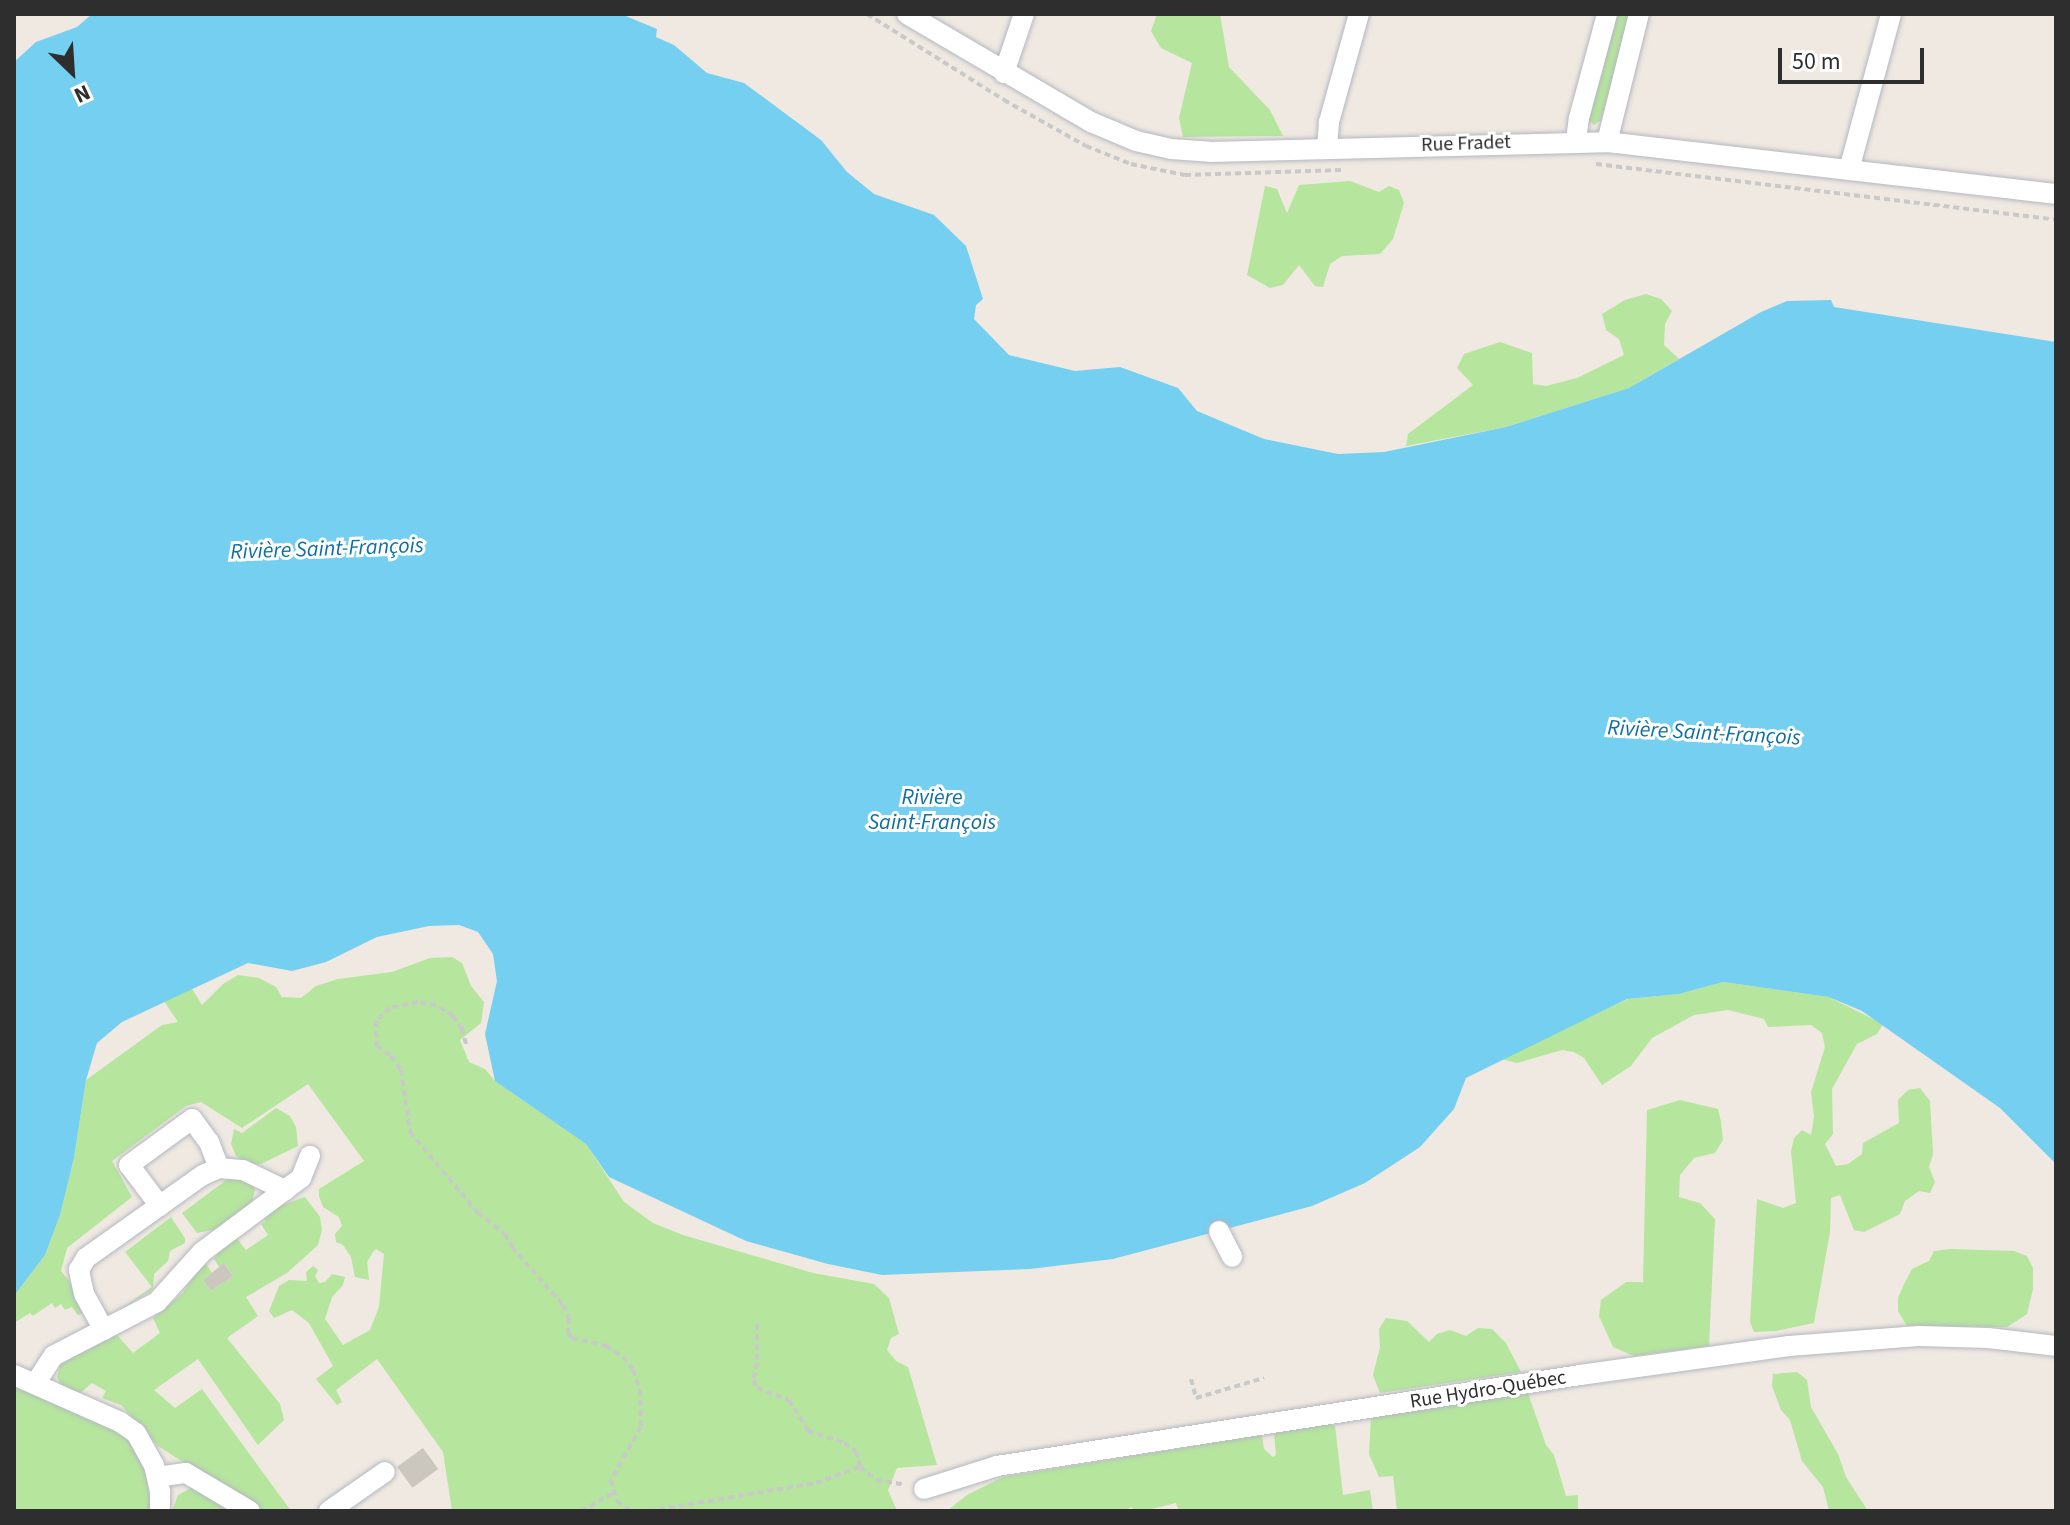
<!DOCTYPE html>
<html>
<head>
<meta charset="utf-8">
<style>
	body { margin:0 }
	#map { position:relative; width:2070px; height:1525px; overflow:hidden; background:#efe9e1; font-family:"Source Sans 3",sans-serif }
	div>[style] { position:absolute }
	[style*='--x'] { left:calc(var(--x)*1px); top:calc(var(--y)*1px); width:calc(var(--w)*1px); rotate:calc(var(--a)*1deg) }
	.green>* { inset:0; background:#b6e59e }
	.water>* { inset:0; background:#75cff0 }
	.building>* { inset:0; background:#cbc7bf; transform-origin:0 0 }
	.path>* { height:4px; margin-top:-2px; transform-origin:0; background:repeating-linear-gradient(90deg,#c9c9c9 0 6px,transparent 0 10px) }
	.roads { filter:drop-shadow(0 0 2px #b4b7c1) drop-shadow(0 0 2px #b4b7c1) }
	.minor>* { height:20px; margin:-10px; padding:0 10px; transform-origin:10px; border-radius:10px; background:#fff }
	span { translate:-50% -50%; white-space:nowrap; text-align:center; line-height:1.15; -webkit-text-stroke:6px #fff; paint-order:stroke }
	.street-label { font-size:20px; color:#2e2e2e }
	.water-label { font-size:22px; color:#0d6fa3; font-style:italic }
	.frame { position:absolute; inset:0; border:16px solid #2e2e2e; pointer-events:none }
	.north { position:absolute; left:32px; top:32px; width:80px; height:80px; -webkit-text-stroke:6px #fff; paint-order:stroke; rotate:155deg; font-size:22px; font-weight:700; line-height:32px; text-align:center; color:#2e2e2e }
	.north::after { content:''; display:block; margin:auto; width:28px; height:36px; background:#2e2e2e; clip-path:polygon(50% 0,100% 100%,50% 72%,0 100%) }
	.scale { position:absolute; left:1778px; top:48px; width:146px; height:36px; box-sizing:border-box; border:4px solid #2e2e2e; border-top:0; padding-left:10px; font-size:24px; line-height:28px; white-space:nowrap; color:#2e2e2e; -webkit-text-stroke:6px #fff; paint-order:stroke }
</style>
</head>
<body>
<div id="map">
	<div class="green">
		<div style="clip-path:polygon(1157px 14px,1220px 14px,1229px 67px,1270px 110px,1283px 136px,1183px 137px,1179px 118px,1192px 63px,1161px 48px,1151px 31px)"></div>
		<div style="clip-path:polygon(1617px 14px,1631px 14px,1601px 120px,1594px 125px,1589px 121px,1589px 114px)"></div>
		<div style="clip-path:polygon(1350px 181px,1379px 192px,1389px 186px,1399px 190px,1404px 203px,1393px 239px,1380px 254px,1342px 256px,1330px 264px,1323px 287px,1315px 286px,1299px 265px,1283px 285px,1270px 288px,1247px 275px,1265px 186px,1277px 189px,1287px 213px,1299px 185px)"></div>
		<div style="clip-path:polygon(1646px 294px,1661px 299px,1672px 311px,1665px 324px,1664px 345px,1679px 359px,1629px 388px,1506px 427px,1406px 446px,1408px 434px,1473px 385px,1457px 368px,1464px 354px,1500px 342px,1532px 353px,1533px 384px,1546px 386px,1577px 378px,1624px 355px,1619px 339px,1606px 330px,1602px 314px,1625px 300px)"></div>
		<div style="clip-path:polygon(452px 957px,462px 963px,471px 986px,484px 1002px,481px 1023px,460px 1040px,469px 1062px,485px 1069px,495px 1081px,586px 1144px,624px 1202px,653px 1223px,683px 1235px,813px 1273px,874px 1284px,889px 1298px,899px 1334px,891px 1338px,887px 1350px,896px 1361px,908px 1367px,937px 1465px,897px 1468px,888px 1490px,897px 1511px,452px 1511px,443px 1452px,377px 1359px,336px 1390px,342px 1402px,337px 1405px,316px 1379px,333px 1366px,309px 1323px,292px 1310px,274px 1318px,269px 1311px,279px 1286px,289px 1280px,307px 1281px,306px 1272px,313px 1266px,318px 1270px,315px 1276px,319px 1283px,325px 1282px,332px 1274px,345px 1277px,343px 1285px,332px 1297px,325px 1319px,343px 1345px,370px 1330px,379px 1307px,384px 1254px,376px 1249px,373px 1252px,367px 1262px,369px 1280px,355px 1277px,351px 1257px,343px 1245px,336px 1242px,335px 1234px,342px 1226px,339px 1217px,323px 1207px,319px 1196px,319px 1189px,364px 1161px,308px 1084px,242px 1128px,201px 1102px,186px 1106px,112px 1161px,132px 1197px,67px 1248px,61px 1271px,73px 1286px,83px 1313px,78px 1315px,72px 1307px,65px 1310px,61px 1304px,55px 1308px,52px 1303px,33px 1316px,30px 1313px,14px 1323px,14px 1296px,45px 1255px,60px 1215px,74px 1158px,86px 1080px,162px 1025px,178px 1022px,164px 1001px,191px 987px,202px 1005px,223px 984px,238px 975px,259px 978px,276px 987px,282px 997px,301px 998px,316px 986px,338px 979px,392px 972px,430px 958px)"></div>
		<div style="clip-path:polygon(1723px 982px,1829px 997px,1883px 1024px,1877px 1034px,1857px 1044px,1832px 1089px,1833px 1134px,1825px 1144px,1836px 1166px,1848px 1164px,1862px 1154px,1863px 1143px,1899px 1123px,1898px 1100px,1908px 1090px,1920px 1088px,1930px 1101px,1933px 1154px,1929px 1167px,1935px 1182px,1930px 1193px,1919px 1191px,1905px 1201px,1900px 1214px,1864px 1232px,1854px 1230px,1840px 1195px,1831px 1198px,1830px 1232px,1814px 1323px,1776px 1331px,1754px 1332px,1750px 1322px,1757px 1199px,1783px 1208px,1796px 1203px,1791px 1151px,1794px 1138px,1802px 1130px,1811px 1135px,1814px 1117px,1811px 1092px,1825px 1047px,1822px 1033px,1811px 1025px,1768px 1027px,1764px 1019px,1728px 1010px,1694px 1015px,1652px 1038px,1631px 1066px,1602px 1085px,1584px 1058px,1574px 1052px,1562px 1050px,1517px 1063px,1501px 1059px,1628px 999px,1679px 994px)"></div>
		<div style="clip-path:polygon(1680px 1100px,1718px 1109px,1721px 1122px,1723px 1140px,1715px 1153px,1694px 1158px,1680px 1175px,1679px 1197px,1700px 1203px,1715px 1219px,1709px 1346px,1634px 1356px,1613px 1347px,1599px 1316px,1601px 1300px,1626px 1282px,1643px 1282px,1647px 1110px)"></div>
		<div style="clip-path:polygon(276px 1108px,290px 1116px,296px 1127px,298px 1146px,261px 1164px,250px 1165px,236px 1156px,231px 1144px,234px 1129px,242px 1133px)"></div>
		<div style="clip-path:polygon(233px 1175px,251px 1181px,255px 1190px,252px 1202px,226px 1227px,197px 1233px,182px 1213px)"></div>
		<div style="clip-path:polygon(305px 1197px,320px 1217px,322px 1230px,318px 1245px,287px 1273px,246px 1297px,258px 1316px,227px 1338px,280px 1404px,284px 1420px,258px 1445px,198px 1359px,154px 1390px,175px 1408px,202px 1389px,291px 1511px,260px 1511px,158px 1446px,121px 1405px,102px 1398px,106px 1391px,92px 1383px,79px 1394px,60px 1384px,57px 1377px,61px 1362px,117px 1335px,133px 1353px,160px 1333px,153px 1318px,183px 1293px,194px 1274px,206px 1264px,212px 1273px,203px 1280px,211px 1291px,233px 1276px,225px 1264px,219px 1267px,214px 1259px,226px 1241px,234px 1235px,246px 1250px,268px 1235px,261px 1224px,266px 1221px,261px 1215px,265px 1211px)"></div>
		<div style="clip-path:polygon(171px 1217px,185px 1238px,185px 1243px,170px 1251px,168px 1261px,154px 1274px,153px 1289px,110px 1317px,152px 1287px,125px 1252px)"></div>
		<div style="clip-path:polygon(1950px 1249px,2014px 1251px,2027px 1256px,2033px 1268px,2033px 1289px,2027px 1314px,2007px 1327px,1907px 1326px,1898px 1311px,1898px 1298px,1904px 1284px,1912px 1269px,1929px 1261px,1934px 1251px)"></div>
		<div style="clip-path:polygon(1386px 1318px,1407px 1321px,1429px 1342px,1437px 1334px,1450px 1330px,1466px 1336px,1478px 1328px,1492px 1329px,1506px 1343px,1521px 1372px,1380px 1393px,1373px 1375px,1380px 1347px,1379px 1329px)"></div>
		<div style="clip-path:polygon(1797px 1372px,1807px 1380px,1811px 1407px,1838px 1454px,1846px 1477px,1868px 1511px,1829px 1511px,1823px 1487px,1802px 1461px,1790px 1420px,1781px 1410px,1772px 1386px,1773px 1374px)"></div>
		<div style="clip-path:polygon(14px 1384px,50px 1403px,63px 1403px,123px 1434px,143px 1459px,152px 1511px,14px 1511px)"></div>
		<div style="clip-path:polygon(1528px 1393px,1546px 1445px,1554px 1455px,1566px 1496px,1578px 1495px,1578px 1511px,1397px 1511px,1393px 1476px,1379px 1477px,1369px 1454px,1371px 1418px)"></div>
		<div style="clip-path:polygon(1330px 1424px,1335px 1426px,1343px 1495px,1370px 1490px,1373px 1511px,1179px 1511px,1176px 1503px,1143px 1511px,1131px 1511px,1133px 1507px,1121px 1511px,947px 1511px,967px 1495px,1003px 1477px,1262px 1435px,1264px 1449px,1273px 1457px,1276px 1455px,1274px 1433px)"></div>
		<div style="clip-path:polygon(193px 1487px,239px 1511px,172px 1511px,178px 1495px)"></div>
	</div>
	<div class="water">
		<div style="clip-path:polygon(92px 14px,621px 14px,657px 29px,656px 37px,674px 45px,707px 73px,744px 83px,821px 140px,847px 172px,874px 194px,934px 215px,966px 246px,983px 299px,976px 305px,974px 319px,1009px 355px,1075px 371px,1120px 367px,1178px 388px,1197px 411px,1264px 439px,1338px 454px,1384px 452px,1506px 427px,1629px 388px,1761px 312px,1787px 301px,1831px 300px,1834px 307px,2056px 342px,2056px 1164px,2000px 1108px,1862px 1011px,1829px 997px,1723px 982px,1679px 994px,1627px 999px,1466px 1078px,1454px 1109px,1420px 1147px,1365px 1183px,1312px 1206px,1113px 1259px,1030px 1269px,882px 1275px,828px 1264px,746px 1241px,609px 1177px,586px 1144px,495px 1081px,485px 1034px,497px 981px,493px 954px,478px 932px,459px 925px,429px 926px,377px 937px,326px 962px,292px 971px,248px 963px,122px 1022px,97px 1043px,86px 1080px,74px 1158px,60px 1215px,45px 1255px,14px 1296px,14px 62px,36px 42px,77px 27px)"></div>
	</div>
	<div class="building">
		<div style="clip-path:polygon(224px 1263px,233px 1276px,211px 1291px,203px 1280px)"></div>
		<div style="left:423px;top:1448px;width:26px;height:32px;rotate:54deg"></div>
	</div>
	<div class="path">
		<div style="--x:867;--y:14;--w:162;--a:32.1"></div>
		<div style="--x:1004;--y:100;--w:94;--a:29.3"></div>
		<div style="--x:1086;--y:146;--w:48;--a:21.8"></div>
		<div style="--x:1131;--y:164;--w:55;--a:11.5"></div>
		<div style="--x:1185;--y:175;--w:158;--a:-1.8"></div>
		<div style="--x:1596;--y:164;--w:463;--a:6.9"></div>
		<div style="--x:466;--y:1044;--w:16;--a:-105"></div>
		<div style="--x:462;--y:1029;--w:16;--a:-125"></div>
		<div style="--x:453;--y:1016;--w:20;--a:-147"></div>
		<div style="--x:436;--y:1005;--w:18;--a:-171"></div>
		<div style="--x:418;--y:1002;--w:29;--a:168"></div>
		<div style="--x:390;--y:1008;--w:19;--a:137"></div>
		<div style="--x:376;--y:1021;--w:25;--a:88"></div>
		<div style="--x:377;--y:1046;--w:17;--a:36"></div>
		<div style="--x:391;--y:1056;--w:17;--a:54"></div>
		<div style="--x:401;--y:1070;--w:63;--a:81.7"></div>
		<div style="--x:410;--y:1132;--w:106;--a:50"></div>
		<div style="--x:478;--y:1213;--w:34;--a:38"></div>
		<div style="--x:505;--y:1234;--w:15;--a:62"></div>
		<div style="--x:512;--y:1247;--w:77;--a:48.7"></div>
		<div style="--x:563;--y:1305;--w:14;--a:65"></div>
		<div style="--x:569;--y:1318;--w:15;--a:94"></div>
		<div style="--x:568;--y:1333;--w:6;--a:51"></div>
		<div style="--x:572;--y:1338;--w:35;--a:13"></div>
		<div style="--x:606;--y:1346;--w:20;--a:33"></div>
		<div style="--x:623;--y:1357;--w:16;--a:52"></div>
		<div style="--x:633;--y:1370;--w:21;--a:71"></div>
		<div style="--x:640;--y:1390;--w:37;--a:88"></div>
		<div style="--x:641;--y:1427;--w:61;--a:119.5"></div>
		<div style="--x:611;--y:1480;--w:22;--a:74"></div>
		<div style="--x:617;--y:1501;--w:16;--a:38"></div>
		<div style="--x:757;--y:1324;--w:39;--a:90"></div>
		<div style="--x:757;--y:1363;--w:17;--a:103"></div>
		<div style="--x:753;--y:1380;--w:9;--a:63"></div>
		<div style="--x:757;--y:1388;--w:34;--a:21"></div>
		<div style="--x:789;--y:1400;--w:36;--a:58"></div>
		<div style="--x:808;--y:1431;--w:38;--a:18"></div>
		<div style="--x:844;--y:1443;--w:14;--a:34"></div>
		<div style="--x:856;--y:1451;--w:16;--a:75"></div>
		<div style="--x:1191;--y:1379;--w:20;--a:75"></div>
		<div style="--x:1196;--y:1398;--w:71;--a:-16.4"></div>
		<div style="--x:581;--y:1511;--w:37;--a:-29"></div>
		<div style="--x:649;--y:1511;--w:169;--a:-9.5"></div>
		<div style="--x:816;--y:1483;--w:47;--a:-20"></div>
		<div style="--x:860;--y:1467;--w:21;--a:39"></div>
		<div style="--x:876;--y:1480;--w:30;--a:9"></div>
	</div>
	<div class="roads">
		<div class="minor">
			<div style="--x:907;--y:14;--w:213;--a:30.4"></div>
			<div style="--x:1091;--y:122;--w:49;--a:22.9"></div>
			<div style="--x:1136;--y:141;--w:36;--a:13"></div>
			<div style="--x:1171;--y:149;--w:39;--a:4"></div>
			<div style="--x:1210;--y:152;--w:397;--a:-1.4"></div>
			<div style="--x:1607;--y:142;--w:452;--a:6.6"></div>
			<div style="--x:1004;--y:73;--w:62;--a:-71.3"></div>
			<div style="--x:1576;--y:141;--w:23;--a:-83"></div>
			<div style="--x:1579;--y:118;--w:108;--a:-74.9"></div>
			<div style="--x:1607;--y:142;--w:132;--a:-76"></div>
			<div style="--x:1327;--y:149;--w:27;--a:-86"></div>
			<div style="--x:1329;--y:122;--w:112;--a:-74.5"></div>
			<div style="--x:1849;--y:170;--w:162;--a:-74.9"></div>
			<div style="--x:160;--y:1206;--w:51;--a:-127.1"></div>
			<div style="--x:129;--y:1165;--w:78;--a:-36.1"></div>
			<div style="--x:192;--y:1119;--w:29;--a:54"></div>
			<div style="--x:209;--y:1142;--w:28;--a:69"></div>
			<div style="--x:1219;--y:1231;--w:29;--a:63"></div>
			<div style="--x:104;--y:1330;--w:41;--a:-119.1"></div>
			<div style="--x:84;--y:1294;--w:25;--a:-102"></div>
			<div style="--x:79;--y:1270;--w:14;--a:-60"></div>
			<div style="--x:86;--y:1258;--w:143;--a:-35.4"></div>
			<div style="--x:203;--y:1175;--w:17;--a:-24"></div>
			<div style="--x:219;--y:1168;--w:24;--a:5"></div>
			<div style="--x:243;--y:1170;--w:47;--a:25.5"></div>
			<div style="--x:14;--y:1375;--w:116;--a:23.9"></div>
			<div style="--x:120;--y:1422;--w:19;--a:35"></div>
			<div style="--x:136;--y:1433;--w:37;--a:61"></div>
			<div style="--x:154;--y:1465;--w:28;--a:77"></div>
			<div style="--x:160;--y:1492;--w:19;--a:90"></div>
			<div style="--x:35;--y:1384;--w:33;--a:-57"></div>
			<div style="--x:53;--y:1356;--w:117;--a:-27.4"></div>
			<div style="--x:157;--y:1302;--w:67;--a:-48"></div>
			<div style="--x:202;--y:1252;--w:124;--a:-36.8"></div>
			<div style="--x:301;--y:1178;--w:24;--a:-68"></div>
			<div style="--x:157;--y:1477;--w:29;--a:-8"></div>
			<div style="--x:186;--y:1473;--w:74;--a:30.7"></div>
			<div style="--x:924;--y:1489;--w:77;--a:-17.5"></div>
			<div style="--x:997;--y:1466;--w:590;--a:-8.87"></div>
			<div style="--x:1580;--y:1375;--w:211;--a:-7.9"></div>
			<div style="--x:1789;--y:1346;--w:130;--a:-4.4"></div>
			<div style="--x:1919;--y:1336;--w:69;--a:1.7"></div>
			<div style="--x:1988;--y:1338;--w:68;--a:6.7"></div>
			<div style="--x:329;--y:1511;--w:68;--a:-34.9"></div>
		</div>
	</div>
	<div class="street-label">
		<span style="left:1466px;top:144px;rotate:-2deg">Rue Fradet</span>
		<span style="left:1488px;top:1390px;rotate:-9deg">Rue Hydro-Québec</span>
	</div>
	<div class="water-label">
		<span style="left:327px;top:549px;rotate:-2deg">Rivière Saint-François</span>
		<span style="left:1704px;top:733px;rotate:3deg">Rivière Saint-François</span>
		<span style="left:932px;top:810px">Rivière<br>Saint-François</span>
	</div>
	<div class="frame"></div>
	<div class="north">N</div>
	<div class="scale">50 m</div>
</div>
</body>
</html>
